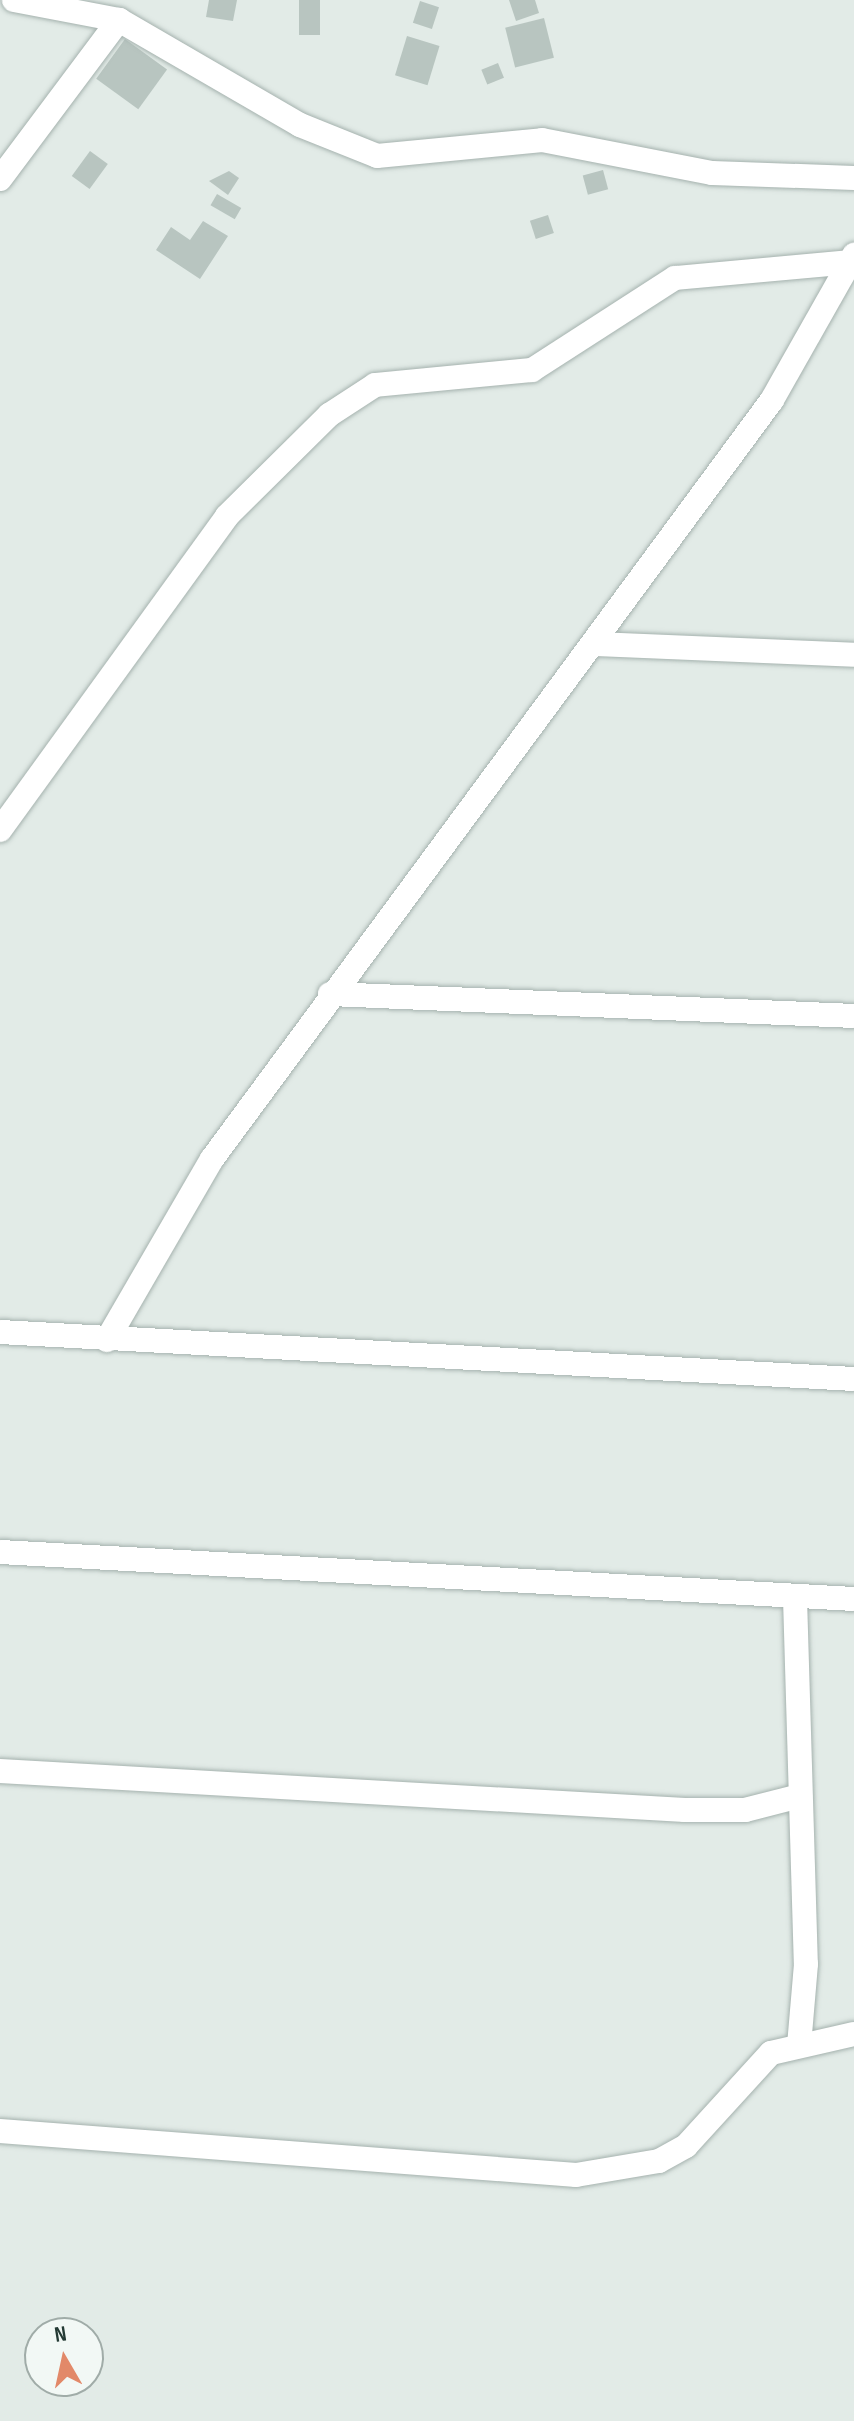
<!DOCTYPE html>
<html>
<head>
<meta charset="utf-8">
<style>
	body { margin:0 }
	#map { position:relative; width:854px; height:2421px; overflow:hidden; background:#e2ebe7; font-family:"Sofia Sans Condensed",sans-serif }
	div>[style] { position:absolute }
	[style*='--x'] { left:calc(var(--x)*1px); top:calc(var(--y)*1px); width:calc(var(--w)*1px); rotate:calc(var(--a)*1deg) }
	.building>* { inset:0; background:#b8c5c0; transform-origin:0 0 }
	.roads { filter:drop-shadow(0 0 2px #a5b2ae) drop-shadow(0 0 2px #a5b2ae) }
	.minor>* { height:24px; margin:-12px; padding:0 12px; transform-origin:12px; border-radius:12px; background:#fff }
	span { translate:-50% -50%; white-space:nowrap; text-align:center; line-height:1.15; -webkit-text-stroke:8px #f2f8f5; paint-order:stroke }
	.north { position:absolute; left:24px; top:2317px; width:80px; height:80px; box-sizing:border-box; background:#f2f8f5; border:2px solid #a0aca8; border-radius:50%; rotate:351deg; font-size:22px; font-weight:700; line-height:32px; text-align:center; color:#243a34 }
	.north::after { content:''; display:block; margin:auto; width:28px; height:36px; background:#e28969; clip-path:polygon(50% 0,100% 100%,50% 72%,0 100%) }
</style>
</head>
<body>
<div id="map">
	<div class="building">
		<div style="clip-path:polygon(209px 0,237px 0,233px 21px,206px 17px)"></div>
		<div style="left:299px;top:0;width:21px;height:35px"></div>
		<div style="clip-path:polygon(509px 0,535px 0,539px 13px,516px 21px)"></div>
		<div style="left:420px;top:1px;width:20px;height:23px;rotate:18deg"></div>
		<div style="left:544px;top:18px;width:41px;height:40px;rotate:76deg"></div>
		<div style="left:407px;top:36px;width:34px;height:41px;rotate:17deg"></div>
		<div style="left:125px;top:39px;width:52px;height:49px;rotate:36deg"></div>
		<div style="left:498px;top:63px;width:16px;height:18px;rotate:68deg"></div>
		<div style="left:90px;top:151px;width:22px;height:31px;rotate:36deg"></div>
		<div style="left:603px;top:170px;width:20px;height:21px;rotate:75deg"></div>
		<div style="clip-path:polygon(229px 171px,239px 178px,228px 195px,209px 181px)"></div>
		<div style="left:217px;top:194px;width:28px;height:13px;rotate:30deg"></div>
		<div style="left:548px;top:215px;width:19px;height:19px;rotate:72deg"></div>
		<div style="clip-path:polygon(203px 221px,228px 236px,200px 279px,156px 250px,171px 227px,190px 240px)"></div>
	</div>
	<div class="roads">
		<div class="minor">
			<div style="--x:14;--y:0;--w:107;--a:10.8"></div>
			<div style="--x:119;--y:20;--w:209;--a:30.1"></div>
			<div style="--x:300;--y:125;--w:83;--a:21.9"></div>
			<div style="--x:377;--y:156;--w:166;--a:-5.5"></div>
			<div style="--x:542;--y:140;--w:173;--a:11"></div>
			<div style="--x:712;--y:173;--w:142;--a:2"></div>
			<div style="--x:0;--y:179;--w:199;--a:-53.2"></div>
			<div style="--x:596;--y:644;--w:258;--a:2.4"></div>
			<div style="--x:0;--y:830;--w:387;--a:-54.1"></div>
			<div style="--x:227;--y:516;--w:144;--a:-44.7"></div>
			<div style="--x:329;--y:415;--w:55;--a:-33.1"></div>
			<div style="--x:375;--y:385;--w:158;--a:-5.5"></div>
			<div style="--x:532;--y:370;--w:170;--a:-32.8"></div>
			<div style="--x:675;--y:278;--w:176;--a:-5.2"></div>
			<div style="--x:330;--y:994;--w:524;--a:2.4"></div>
			<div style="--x:0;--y:1332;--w:855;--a:3.15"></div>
			<div style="--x:107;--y:1340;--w:209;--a:-59.9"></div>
			<div style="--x:212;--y:1159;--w:943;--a:-53.58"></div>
			<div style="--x:772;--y:400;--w:167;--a:-60.5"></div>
			<div style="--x:0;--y:1552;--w:855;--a:3.15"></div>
			<div style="--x:795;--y:1598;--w:366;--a:88.3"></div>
			<div style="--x:806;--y:1964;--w:81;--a:94.9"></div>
			<div style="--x:0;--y:1771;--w:686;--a:3.26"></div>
			<div style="--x:685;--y:1810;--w:60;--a:0"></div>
			<div style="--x:745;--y:1810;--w:57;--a:-14.3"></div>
			<div style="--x:0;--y:2131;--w:578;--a:4.37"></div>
			<div style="--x:576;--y:2175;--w:84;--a:-9.6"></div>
			<div style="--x:659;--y:2161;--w:31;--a:-29"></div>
			<div style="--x:686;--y:2146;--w:126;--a:-47.6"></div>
			<div style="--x:771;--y:2053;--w:85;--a:-12.9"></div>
		</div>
	</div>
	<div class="north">N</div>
</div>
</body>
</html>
